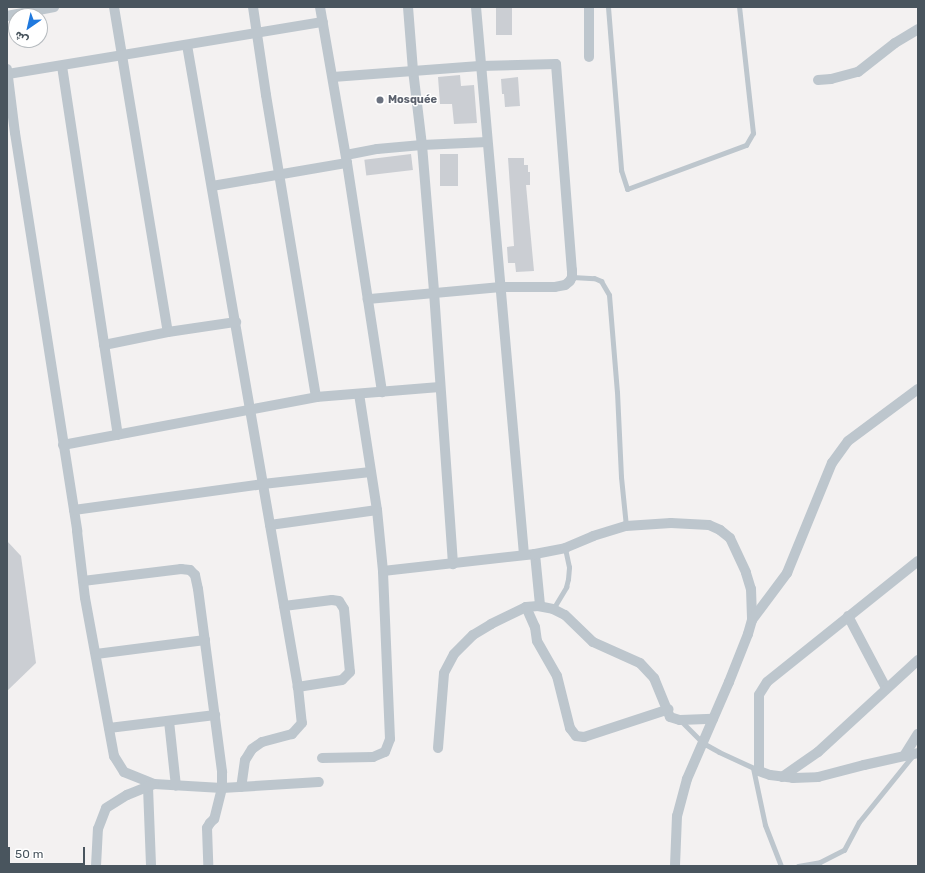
<!DOCTYPE html>
<html>
<head>
<meta charset="utf-8">
<style>
	body { margin:0 }
	#map { position:relative; width:925px; height:873px; overflow:hidden; background:#f3f1f1; font-family:Rubik,Vazirmatn,sans-serif }
	div>[style] { position:absolute }
	[style*='--x'] { left:calc(var(--x)*1px); top:calc(var(--y)*1px); width:calc(var(--w)*1px); rotate:calc(var(--a)*1deg) }
	.building>* { inset:0; background:#cbced3; transform-origin:0 0 }
	.lane>* { height:5px; margin:-2.5px; padding:0 2.5px; transform-origin:2.5px; border-radius:2.5px; background:#bdc6cd }
	.street>* { height:10px; margin:-5px; padding:0 5px; transform-origin:5px; border-radius:5px; background:#bdc6cd }
	.dots>* { width:11px; height:11px; translate:-50% -50%; box-sizing:border-box; border:2px solid #fff; border-radius:50% }
	span { translate:-50% -50%; white-space:nowrap; text-align:center; line-height:1.15; -webkit-text-stroke:3px #fff; paint-order:stroke }
	.worship-label { font-size:11px; color:#5b616d; font-weight:700 }
	.left { translate:0 -50%; text-align:left }
	.frame { position:absolute; inset:0; border:8px solid #49555e; pointer-events:none }
	.north { position:absolute; left:8px; top:8px; width:40px; height:40px; box-sizing:border-box; background:#fff; border:1px solid #b6bbbf; border-radius:50%; rotate:214deg; font-size:11px; font-weight:700; line-height:16px; text-align:center; color:#49555e }
	.north::after { content:''; display:block; margin:auto; width:14px; height:18px; background:#2079de; clip-path:polygon(50% 0,100% 100%,50% 72%,0 100%) }
	.scale { position:absolute; left:8px; top:847px; width:77px; height:18px; box-sizing:border-box; border:2px solid #49555e; border-top:0; padding-left:5px; font-size:12px; line-height:14px; white-space:nowrap; color:#49555e; -webkit-text-stroke:3px #fff; paint-order:stroke }
</style>
</head>
<body>
<div id="map">
	<div class="building">
		<div style="left:496px;top:7px;width:16px;height:28px"></div>
		<div style="clip-path:polygon(460px 75px,461px 86px,474px 85px,477px 123px,454px 124px,452px 104px,440px 104px,438px 77px)"></div>
		<div style="clip-path:polygon(518px 77px,520px 106px,505px 107px,504px 94px,502px 94px,501px 79px)"></div>
		<div style="left:411px;top:154px;width:16px;height:47px;rotate:83deg"></div>
		<div style="left:440px;top:154px;width:18px;height:32px"></div>
		<div style="clip-path:polygon(508px 158px,524px 158px,524px 165px,528px 165px,528px 172px,530px 172px,530px 185px,526px 185px,534px 271px,516px 272px,515px 263px,508px 263px,507px 247px,514px 246px)"></div>
		<div style="clip-path:polygon(7px 541px,21px 556px,36px 663px,7px 691px)"></div>
	</div>
	<div class="lane">
		<div style="--x:608;--y:7;--w:164;--a:85.4"></div>
		<div style="--x:621;--y:170;--w:20;--a:72"></div>
		<div style="--x:627;--y:189;--w:127;--a:-20.3"></div>
		<div style="--x:746;--y:145;--w:14;--a:-60"></div>
		<div style="--x:753;--y:133;--w:127;--a:-96.3"></div>
		<div style="--x:572;--y:277;--w:22;--a:3"></div>
		<div style="--x:594;--y:278;--w:8;--a:23"></div>
		<div style="--x:601;--y:281;--w:16;--a:60"></div>
		<div style="--x:609;--y:295;--w:97;--a:85.3"></div>
		<div style="--x:617;--y:392;--w:85;--a:87.3"></div>
		<div style="--x:621;--y:477;--w:49;--a:84.2"></div>
		<div style="--x:553;--y:609;--w:26;--a:-59"></div>
		<div style="--x:566;--y:587;--w:8;--a:-76"></div>
		<div style="--x:568;--y:579;--w:12;--a:-85"></div>
		<div style="--x:569;--y:567;--w:19;--a:-102"></div>
		<div style="--x:681;--y:721;--w:31;--a:45"></div>
		<div style="--x:703;--y:743;--w:18;--a:29"></div>
		<div style="--x:719;--y:752;--w:41;--a:24.7"></div>
		<div style="--x:753;--y:768;--w:58;--a:78.1"></div>
		<div style="--x:765;--y:825;--w:44;--a:68.7"></div>
		<div style="--x:798;--y:866;--w:22;--a:-10"></div>
		<div style="--x:820;--y:862;--w:27;--a:-27"></div>
		<div style="--x:844;--y:850;--w:32;--a:-62"></div>
		<div style="--x:859;--y:822;--w:86;--a:-51.1"></div>
	</div>
	<div class="street">
		<div style="--x:114;--y:7;--w:329;--a:80.6"></div>
		<div style="--x:253;--y:7;--w:89;--a:81.6"></div>
		<div style="--x:266;--y:95;--w:306;--a:80.6"></div>
		<div style="--x:320;--y:7;--w:158;--a:80.2"></div>
		<div style="--x:347;--y:163;--w:232;--a:81.3"></div>
		<div style="--x:408;--y:7;--w:63;--a:85.5"></div>
		<div style="--x:413;--y:70;--w:76;--a:83.2"></div>
		<div style="--x:422;--y:145;--w:147;--a:85.3"></div>
		<div style="--x:434;--y:292;--w:273;--a:86"></div>
		<div style="--x:476;--y:7;--w:550;--a:84.99"></div>
		<div style="--x:7;--y:16;--w:48;--a:-10.8"></div>
		<div style="--x:187;--y:45;--w:652;--a:80.19"></div>
		<div style="--x:298;--y:687;--w:36;--a:84"></div>
		<div style="--x:302;--y:723;--w:15;--a:132"></div>
		<div style="--x:292;--y:734;--w:31;--a:165"></div>
		<div style="--x:262;--y:742;--w:12;--a:145"></div>
		<div style="--x:252;--y:749;--w:13;--a:122"></div>
		<div style="--x:245;--y:760;--w:27;--a:98"></div>
		<div style="--x:589;--y:57;--w:50;--a:-90"></div>
		<div style="--x:62;--y:66;--w:373;--a:81.4"></div>
		<div style="--x:7;--y:69;--w:64;--a:82.9"></div>
		<div style="--x:15;--y:133;--w:403;--a:81.1"></div>
		<div style="--x:77;--y:531;--w:67;--a:83.2"></div>
		<div style="--x:85;--y:598;--w:161;--a:79.6"></div>
		<div style="--x:114;--y:756;--w:19;--a:58"></div>
		<div style="--x:124;--y:772;--w:32;--a:22"></div>
		<div style="--x:154;--y:784;--w:68;--a:3.4"></div>
		<div style="--x:222;--y:788;--w:97;--a:-3.5"></div>
		<div style="--x:8;--y:74;--w:319;--a:-9.4"></div>
		<div style="--x:333;--y:77;--w:147;--a:-4.3"></div>
		<div style="--x:480;--y:66;--w:76;--a:-1.5"></div>
		<div style="--x:556;--y:64;--w:207;--a:85.6"></div>
		<div style="--x:572;--y:270;--w:7;--a:90"></div>
		<div style="--x:572;--y:277;--w:4;--a:117"></div>
		<div style="--x:570;--y:281;--w:6;--a:141"></div>
		<div style="--x:565;--y:285;--w:10;--a:169"></div>
		<div style="--x:555;--y:287;--w:54;--a:180"></div>
		<div style="--x:501;--y:287;--w:134;--a:174.8"></div>
		<div style="--x:818;--y:80;--w:13;--a:-4"></div>
		<div style="--x:831;--y:79;--w:28;--a:-15"></div>
		<div style="--x:858;--y:72;--w:47;--a:-38.1"></div>
		<div style="--x:895;--y:43;--w:27;--a:-31"></div>
		<div style="--x:346;--y:155;--w:32;--a:-11"></div>
		<div style="--x:377;--y:149;--w:45;--a:-5.1"></div>
		<div style="--x:422;--y:145;--w:65;--a:-2.6"></div>
		<div style="--x:212;--y:186;--w:137;--a:-9.7"></div>
		<div style="--x:104;--y:345;--w:65;--a:-11.5"></div>
		<div style="--x:168;--y:332;--w:69;--a:-8.4"></div>
		<div style="--x:63;--y:445;--w:258;--a:-10.7"></div>
		<div style="--x:316;--y:397;--w:124;--a:-4.6"></div>
		<div style="--x:74;--y:510;--w:191;--a:-7.8"></div>
		<div style="--x:263;--y:484;--w:108;--a:-6.4"></div>
		<div style="--x:270;--y:525;--w:108;--a:-8"></div>
		<div style="--x:535;--y:554;--w:51;--a:84.4"></div>
		<div style="--x:918;--y:561;--w:193;--a:141.3"></div>
		<div style="--x:767;--y:682;--w:15;--a:122"></div>
		<div style="--x:759;--y:695;--w:76;--a:90"></div>
		<div style="--x:759;--y:771;--w:12;--a:20"></div>
		<div style="--x:770;--y:775;--w:23;--a:7"></div>
		<div style="--x:793;--y:778;--w:25;--a:-2"></div>
		<div style="--x:818;--y:777;--w:48;--a:-14.6"></div>
		<div style="--x:864;--y:765;--w:55;--a:-12.5"></div>
		<div style="--x:383;--y:571;--w:153;--a:-6.4"></div>
		<div style="--x:535;--y:554;--w:31;--a:-11"></div>
		<div style="--x:565;--y:548;--w:30;--a:-23"></div>
		<div style="--x:593;--y:536;--w:34;--a:-17"></div>
		<div style="--x:626;--y:526;--w:45;--a:-3.8"></div>
		<div style="--x:671;--y:523;--w:38;--a:3"></div>
		<div style="--x:709;--y:525;--w:12;--a:24"></div>
		<div style="--x:720;--y:530;--w:13;--a:39"></div>
		<div style="--x:730;--y:538;--w:38;--a:65"></div>
		<div style="--x:746;--y:573;--w:17;--a:73"></div>
		<div style="--x:751;--y:589;--w:31;--a:88"></div>
		<div style="--x:752;--y:620;--w:15;--a:106"></div>
		<div style="--x:748;--y:634;--w:52;--a:111.6"></div>
		<div style="--x:729;--y:682;--w:106;--a:113.4"></div>
		<div style="--x:687;--y:779;--w:38;--a:105"></div>
		<div style="--x:677;--y:816;--w:50;--a:92.3"></div>
		<div style="--x:83;--y:581;--w:99;--a:-7"></div>
		<div style="--x:181;--y:569;--w:9;--a:6"></div>
		<div style="--x:190;--y:570;--w:7;--a:45"></div>
		<div style="--x:195;--y:575;--w:14;--a:78"></div>
		<div style="--x:198;--y:589;--w:185;--a:82.5"></div>
		<div style="--x:222;--y:772;--w:16;--a:90"></div>
		<div style="--x:222;--y:788;--w:32;--a:104"></div>
		<div style="--x:214;--y:819;--w:6;--a:135"></div>
		<div style="--x:210;--y:823;--w:6;--a:121"></div>
		<div style="--x:207;--y:828;--w:38;--a:88"></div>
		<div style="--x:284;--y:606;--w:48;--a:-7.1"></div>
		<div style="--x:332;--y:600;--w:7;--a:8"></div>
		<div style="--x:339;--y:601;--w:9;--a:58"></div>
		<div style="--x:344;--y:609;--w:63;--a:84.6"></div>
		<div style="--x:350;--y:672;--w:11;--a:135"></div>
		<div style="--x:342;--y:680;--w:45;--a:171"></div>
		<div style="--x:526;--y:607;--w:22;--a:66"></div>
		<div style="--x:535;--y:627;--w:14;--a:82"></div>
		<div style="--x:537;--y:641;--w:40;--a:60.3"></div>
		<div style="--x:557;--y:676;--w:54;--a:76"></div>
		<div style="--x:570;--y:728;--w:10;--a:53"></div>
		<div style="--x:576;--y:736;--w:8;--a:7"></div>
		<div style="--x:584;--y:737;--w:89;--a:-18.2"></div>
		<div style="--x:848;--y:616;--w:81;--a:62.2"></div>
		<div style="--x:752;--y:620;--w:59;--a:-53.3"></div>
		<div style="--x:787;--y:573;--w:119;--a:-67.8"></div>
		<div style="--x:832;--y:463;--w:27;--a:-54"></div>
		<div style="--x:848;--y:441;--w:87;--a:-36.6"></div>
		<div style="--x:96;--y:654;--w:110;--a:-7.3"></div>
		<div style="--x:169;--y:721;--w:65;--a:83.9"></div>
		<div style="--x:109;--y:728;--w:107;--a:-7"></div>
		<div style="--x:438;--y:748;--w:75;--a:-85.4"></div>
		<div style="--x:444;--y:673;--w:21;--a:-62"></div>
		<div style="--x:454;--y:654;--w:27;--a:-45"></div>
		<div style="--x:473;--y:635;--w:21;--a:-31"></div>
		<div style="--x:491;--y:624;--w:39;--a:-26"></div>
		<div style="--x:526;--y:607;--w:12;--a:-5"></div>
		<div style="--x:538;--y:606;--w:15;--a:11"></div>
		<div style="--x:553;--y:609;--w:13;--a:27"></div>
		<div style="--x:565;--y:615;--w:39;--a:44"></div>
		<div style="--x:593;--y:642;--w:51;--a:24.1"></div>
		<div style="--x:640;--y:663;--w:21;--a:47"></div>
		<div style="--x:654;--y:678;--w:42;--a:67.7"></div>
		<div style="--x:670;--y:717;--w:10;--a:17"></div>
		<div style="--x:680;--y:720;--w:33;--a:-2"></div>
		<div style="--x:904;--y:756;--w:26;--a:-58"></div>
		<div style="--x:322;--y:758;--w:51;--a:-1.1"></div>
		<div style="--x:373;--y:757;--w:13;--a:-23"></div>
		<div style="--x:385;--y:752;--w:14;--a:-69"></div>
		<div style="--x:390;--y:739;--w:168;--a:-92.4"></div>
		<div style="--x:383;--y:571;--w:61;--a:-95.6"></div>
		<div style="--x:377;--y:510;--w:117;--a:-98.8"></div>
		<div style="--x:782;--y:777;--w:44;--a:-34.8"></div>
		<div style="--x:818;--y:752;--w:136;--a:-42.6"></div>
		<div style="--x:148;--y:787;--w:79;--a:87.8"></div>
		<div style="--x:96;--y:866;--w:37;--a:-87"></div>
		<div style="--x:98;--y:829;--w:22;--a:-69"></div>
		<div style="--x:106;--y:808;--w:25;--a:-32"></div>
		<div style="--x:127;--y:795;--w:29;--a:-22"></div>
	</div>
	<div class="dots">
		<div style="left:380px;top:100px;background:#6b7280"></div>
	</div>
	<div class="worship-label">
		<span class="left" style="left:388px;top:100px">Mosquée</span>
	</div>
	<div class="frame"></div>
	<div class="north">ش</div>
	<div class="scale">50 m</div>
</div>
</body>
</html>
